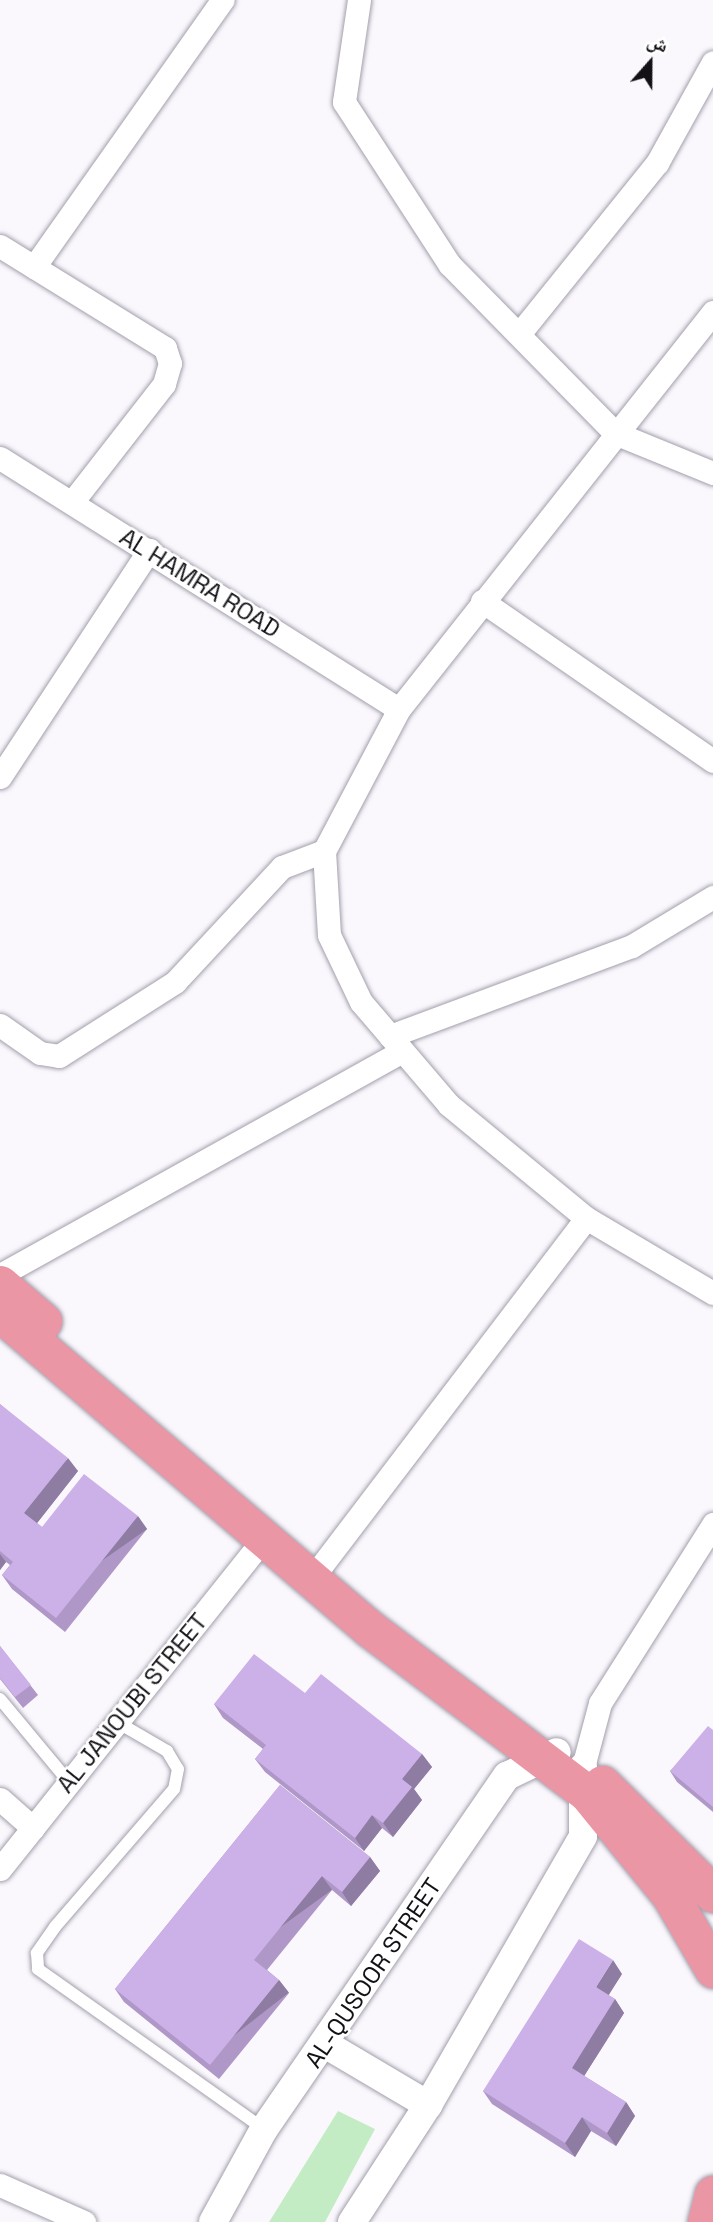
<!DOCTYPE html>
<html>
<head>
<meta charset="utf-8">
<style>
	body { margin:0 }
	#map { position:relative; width:713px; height:2222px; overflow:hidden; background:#faf8fd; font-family:"Space Grotesk","Noto Naskh Arabic",sans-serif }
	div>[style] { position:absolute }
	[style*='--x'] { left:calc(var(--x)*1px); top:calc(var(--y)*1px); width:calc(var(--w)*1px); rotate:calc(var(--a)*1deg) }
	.green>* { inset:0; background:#c4ecc4 }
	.roads { filter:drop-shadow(0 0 2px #a39fac) drop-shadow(0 0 2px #a39fac) }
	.service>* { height:12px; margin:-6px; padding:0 6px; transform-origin:6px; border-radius:6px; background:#fff }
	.minor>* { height:23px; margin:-11.5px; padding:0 11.5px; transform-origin:11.5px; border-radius:11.5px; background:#fff }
	.tertiary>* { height:28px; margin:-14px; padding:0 14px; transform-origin:14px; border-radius:14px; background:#fff }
	.primary>* { height:37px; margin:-18.5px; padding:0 18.5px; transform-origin:18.5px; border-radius:18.5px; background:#ea96a5 }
	.wall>* { inset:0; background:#af98c8 }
	.shaded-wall>* { inset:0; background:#8f7ca2; transform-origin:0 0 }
	.building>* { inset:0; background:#ccb1e8 }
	span { translate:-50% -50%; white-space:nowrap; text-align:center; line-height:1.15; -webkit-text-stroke:5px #fff; paint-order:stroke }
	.street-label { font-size:24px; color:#131116 }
	.north { position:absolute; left:615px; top:28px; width:70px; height:70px; -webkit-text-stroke:5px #fff; paint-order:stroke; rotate:21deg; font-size:19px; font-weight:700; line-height:28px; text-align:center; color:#131116 }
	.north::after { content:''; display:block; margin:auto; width:24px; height:32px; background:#131116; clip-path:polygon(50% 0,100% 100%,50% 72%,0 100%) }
</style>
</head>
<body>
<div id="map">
	<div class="green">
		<div style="clip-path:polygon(338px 2111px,375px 2129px,325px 2222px,269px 2222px)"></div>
	</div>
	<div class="roads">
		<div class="service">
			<div style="--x:0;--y:1699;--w:108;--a:50.3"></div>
			<div style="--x:117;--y:1722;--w:58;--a:30.1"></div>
			<div style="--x:167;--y:1751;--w:21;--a:59"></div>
			<div style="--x:178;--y:1769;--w:20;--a:101"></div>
			<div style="--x:174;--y:1789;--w:182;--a:130.8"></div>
			<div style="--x:55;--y:1927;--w:32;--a:125"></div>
			<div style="--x:37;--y:1953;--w:16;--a:86"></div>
			<div style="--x:38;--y:1969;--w:277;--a:35.3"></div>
		</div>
		<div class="minor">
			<div style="--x:359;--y:0;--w:103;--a:98.4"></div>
			<div style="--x:344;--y:102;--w:194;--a:57"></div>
			<div style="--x:450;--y:265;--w:235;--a:45.5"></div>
			<div style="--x:615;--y:433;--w:106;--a:22.2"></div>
			<div style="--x:0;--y:246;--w:194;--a:31.7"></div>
			<div style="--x:165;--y:348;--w:16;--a:72"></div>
			<div style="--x:170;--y:363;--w:22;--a:106"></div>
			<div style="--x:164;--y:384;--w:150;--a:127.9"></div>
			<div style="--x:34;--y:267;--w:327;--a:-54.8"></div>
			<div style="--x:713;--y:312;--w:506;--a:128.34"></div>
			<div style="--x:399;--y:709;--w:161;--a:117.8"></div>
			<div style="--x:324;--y:851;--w:84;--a:86.6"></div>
			<div style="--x:329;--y:935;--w:74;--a:64.5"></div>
			<div style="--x:361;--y:1002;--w:135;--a:49.5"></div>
			<div style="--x:449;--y:1105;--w:178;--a:39.5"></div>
			<div style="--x:586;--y:1218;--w:147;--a:30.6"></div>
			<div style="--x:519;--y:334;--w:220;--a:-51.1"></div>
			<div style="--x:657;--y:163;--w:115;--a:-61"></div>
			<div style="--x:0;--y:458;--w:471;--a:32.2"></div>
			<div style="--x:482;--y:601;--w:281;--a:34.7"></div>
			<div style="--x:0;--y:777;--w:272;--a:-56.7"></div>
			<div style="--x:0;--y:1025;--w:49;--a:35"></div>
			<div style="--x:40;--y:1053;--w:19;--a:9"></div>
			<div style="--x:59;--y:1056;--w:138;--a:-32.5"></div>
			<div style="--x:175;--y:982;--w:157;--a:-47.1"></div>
			<div style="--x:282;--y:867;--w:45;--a:-20.9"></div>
			<div style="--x:390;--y:1036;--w:258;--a:-20.4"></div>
			<div style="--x:632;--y:946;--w:95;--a:-31.2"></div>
			<div style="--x:0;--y:1275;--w:460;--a:-29.1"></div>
			<div style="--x:322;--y:1565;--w:436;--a:-52.7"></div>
			<div style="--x:583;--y:1767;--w:66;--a:-75.1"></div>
			<div style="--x:600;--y:1703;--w:212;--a:-57.7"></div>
			<div style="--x:0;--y:1799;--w:44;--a:41.3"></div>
			<div style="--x:0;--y:1869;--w:423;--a:-51.4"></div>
			<div style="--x:0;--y:2185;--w:92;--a:23.8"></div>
		</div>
		<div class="tertiary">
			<div style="--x:325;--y:2044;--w:120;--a:30.6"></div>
			<div style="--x:213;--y:2222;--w:106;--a:-61.3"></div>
			<div style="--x:264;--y:2129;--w:429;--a:-55.5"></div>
			<div style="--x:507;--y:1776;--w:55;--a:-25.6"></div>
			<div style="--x:352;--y:2222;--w:140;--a:-57"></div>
			<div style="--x:428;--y:2105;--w:310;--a:-60"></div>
			<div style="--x:583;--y:1836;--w:69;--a:-90"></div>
		</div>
		<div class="primary">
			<div style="--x:0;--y:1284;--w:57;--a:40.7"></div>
			<div style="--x:0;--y:1313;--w:487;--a:40.5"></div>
			<div style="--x:370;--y:1629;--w:272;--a:37.1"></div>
			<div style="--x:587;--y:1793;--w:132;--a:50.9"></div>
			<div style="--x:670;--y:1895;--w:86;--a:59.8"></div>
			<div style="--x:602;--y:1784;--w:156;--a:44.7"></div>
			<div style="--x:706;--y:2222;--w:29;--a:-76"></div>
		</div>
	</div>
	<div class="wall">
		<div style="clip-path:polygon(0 1404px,78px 1471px,37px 1523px,42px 1527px,147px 1529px,65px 1632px,12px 1589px,2px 1575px,10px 1565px,6px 1562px,0 1570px)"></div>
		<div style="clip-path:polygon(0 1646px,38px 1695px,23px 1708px,0 1679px)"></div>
		<div style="clip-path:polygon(305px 1693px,422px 1754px,432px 1767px,414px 1789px,422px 1800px,393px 1837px,382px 1828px,364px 1851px,265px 1772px,255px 1759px,263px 1749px,223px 1718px,214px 1704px)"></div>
		<div style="clip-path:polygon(713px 1730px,713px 1812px,677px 1782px,670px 1771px)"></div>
		<div style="clip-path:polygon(280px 1785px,370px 1857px,380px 1871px,351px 1906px,332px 1890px,267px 1970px,279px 1980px,289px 1993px,219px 2079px,124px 2002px,115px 1989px)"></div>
		<div style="clip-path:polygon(622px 1974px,608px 1995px,615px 1999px,624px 2013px,584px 2076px,626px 2102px,635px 2116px,616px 2146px,591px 2131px,575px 2157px,492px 2104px,483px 2091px)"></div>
	</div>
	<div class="shaded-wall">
		<div style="clip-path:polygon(68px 1458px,78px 1471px,34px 1527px,24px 1513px)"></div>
		<div style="left:138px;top:1516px;width:16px;height:131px;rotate:55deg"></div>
		<div style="clip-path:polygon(0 1554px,6px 1562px,0 1570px)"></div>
		<div style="clip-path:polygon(422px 1754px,432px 1767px,414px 1789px,422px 1800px,393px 1837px,383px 1823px,402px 1779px)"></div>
		<div style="clip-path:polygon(372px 1815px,382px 1828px,364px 1851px,355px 1838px)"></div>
		<div style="clip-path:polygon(370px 1857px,380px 1871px,351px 1906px,342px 1892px)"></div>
		<div style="left:322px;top:1876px;width:17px;height:108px;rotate:54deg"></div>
		<div style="clip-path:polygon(613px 1960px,622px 1974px,605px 2001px,596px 1987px)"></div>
		<div style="left:279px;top:1980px;width:16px;height:109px;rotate:52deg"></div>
		<div style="clip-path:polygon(615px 1999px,624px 2013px,581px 2081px,572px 2068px)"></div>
		<div style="clip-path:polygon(626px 2102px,635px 2116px,616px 2146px,607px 2133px)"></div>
		<div style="clip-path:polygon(582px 2117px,591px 2131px,575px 2157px,565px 2143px)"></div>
	</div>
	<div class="building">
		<div style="clip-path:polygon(0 1404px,68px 1458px,24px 1513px,42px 1527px,84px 1474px,138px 1516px,56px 1618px,2px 1575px,13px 1562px,0 1551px)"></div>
		<div style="clip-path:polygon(0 1646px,31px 1685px,15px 1697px,0 1678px)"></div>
		<div style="clip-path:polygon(254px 1654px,305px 1693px,321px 1674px,422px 1754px,402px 1779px,412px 1787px,383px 1823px,372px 1815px,355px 1838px,255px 1759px,266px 1745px,214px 1704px)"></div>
		<div style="clip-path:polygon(708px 1726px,713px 1730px,713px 1807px,670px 1771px)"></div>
		<div style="clip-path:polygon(280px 1785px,370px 1857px,342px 1892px,322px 1876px,254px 1960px,279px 1980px,210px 2065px,115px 1989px)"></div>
		<div style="clip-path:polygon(579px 1939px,613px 1960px,596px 1987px,615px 1999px,572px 2068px,626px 2102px,607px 2133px,582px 2117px,565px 2143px,483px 2091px)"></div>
	</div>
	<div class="street-label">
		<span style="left:200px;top:583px;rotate:32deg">AL HAMRA ROAD</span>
		<span style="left:132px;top:1703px;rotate:-51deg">AL JANOUBI STREET</span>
		<span style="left:373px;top:1973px;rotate:-56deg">AL-QUSOOR STREET</span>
	</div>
	<div class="north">ش</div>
</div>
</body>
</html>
